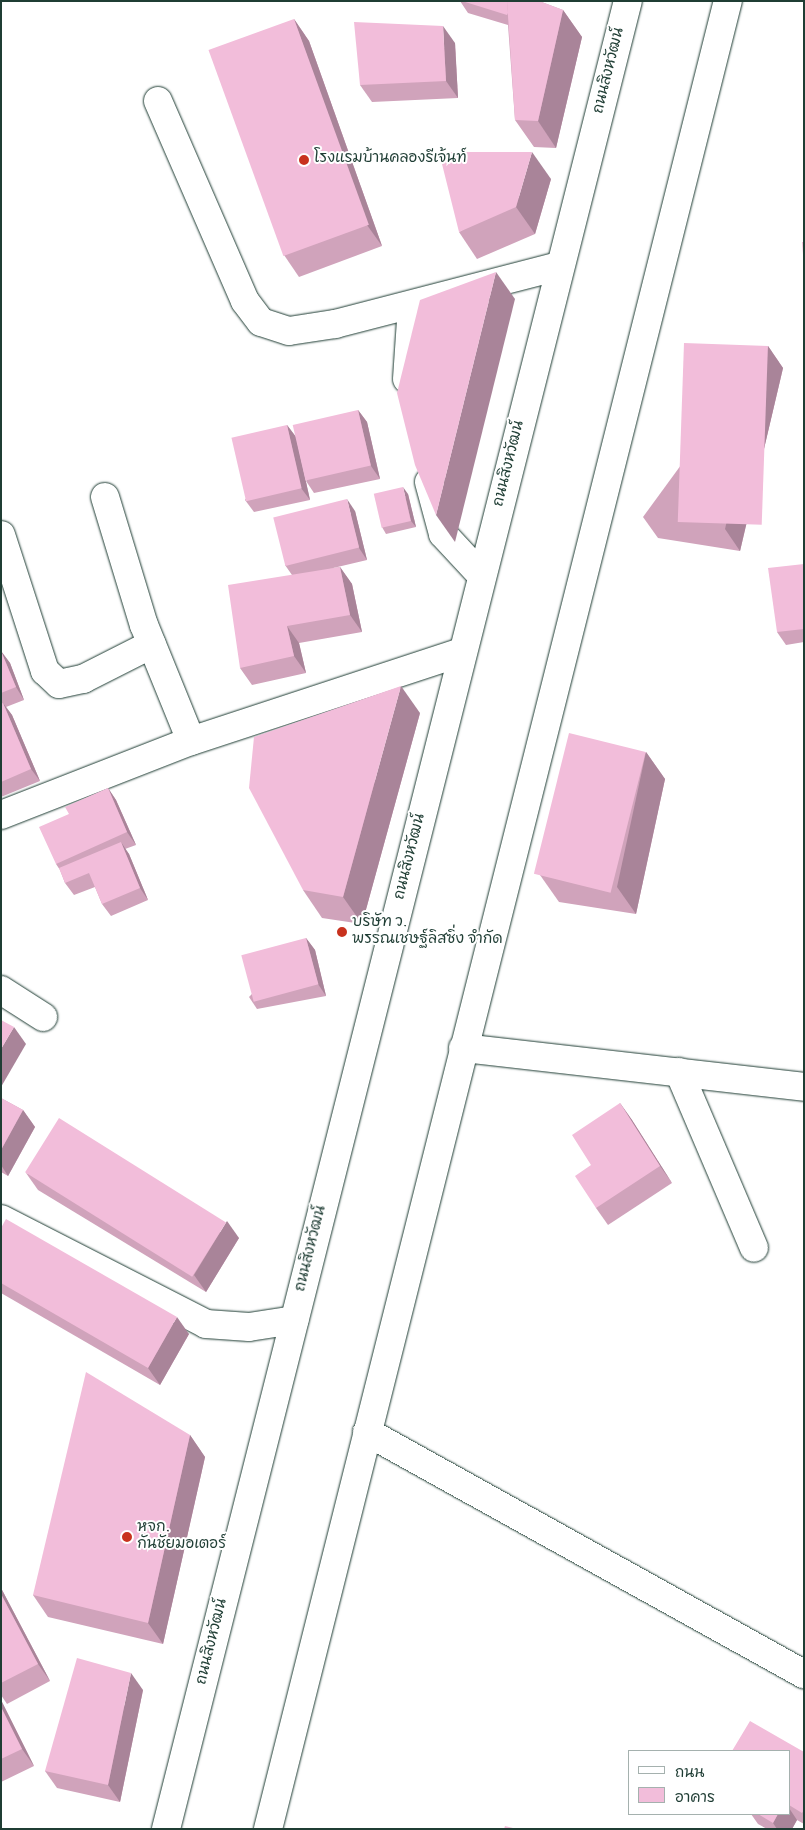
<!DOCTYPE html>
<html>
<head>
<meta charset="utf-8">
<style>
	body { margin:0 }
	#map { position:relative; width:805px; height:1830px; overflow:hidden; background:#fff; font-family:"Gochi Hand","Playpen Sans Thai",sans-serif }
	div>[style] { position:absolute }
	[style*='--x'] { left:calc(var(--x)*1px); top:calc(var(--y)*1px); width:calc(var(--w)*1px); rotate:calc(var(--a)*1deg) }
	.roads { filter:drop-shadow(0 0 1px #1f3d34) drop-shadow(0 0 1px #1f3d34) }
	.minor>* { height:28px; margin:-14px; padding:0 14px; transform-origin:14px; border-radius:14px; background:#fff }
	.major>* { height:28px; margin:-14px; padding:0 14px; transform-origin:14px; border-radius:14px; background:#fff }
	.wall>* { inset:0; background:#d0a3bb }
	.shaded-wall>* { inset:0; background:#a98499 }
	.building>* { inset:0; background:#f2bdda; transform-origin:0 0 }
	.dots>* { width:14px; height:14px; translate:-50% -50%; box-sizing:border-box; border:2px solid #fff; border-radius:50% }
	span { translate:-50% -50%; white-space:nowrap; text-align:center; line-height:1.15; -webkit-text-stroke:4px #fff; paint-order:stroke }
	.street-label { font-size:15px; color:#1f3d34 }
	.poi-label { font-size:15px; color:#1f3d34 }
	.left { translate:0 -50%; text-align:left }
	.frame { position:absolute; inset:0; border:2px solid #1f3d34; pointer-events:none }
	.legend { position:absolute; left:628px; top:1750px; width:162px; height:65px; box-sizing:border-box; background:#fff; border:1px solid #a5b1ae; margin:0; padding:6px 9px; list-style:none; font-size:15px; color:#1f3d34 }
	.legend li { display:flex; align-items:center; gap:10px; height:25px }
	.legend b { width:25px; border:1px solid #a5b1ae }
</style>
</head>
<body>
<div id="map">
	<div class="roads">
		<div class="minor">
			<div style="--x:158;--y:101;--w:218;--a:66.5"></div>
			<div style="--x:245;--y:301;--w:26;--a:53"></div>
			<div style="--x:261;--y:322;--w:29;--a:18"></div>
			<div style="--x:289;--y:331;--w:47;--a:-8.7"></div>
			<div style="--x:335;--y:324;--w:232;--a:-14.5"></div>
			<div style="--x:407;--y:379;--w:73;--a:-86.1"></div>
			<div style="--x:429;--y:482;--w:54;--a:74.9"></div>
			<div style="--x:443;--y:534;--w:57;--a:47.1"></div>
			<div style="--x:105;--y:497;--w:134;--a:73.1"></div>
			<div style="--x:144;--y:625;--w:125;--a:67.9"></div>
			<div style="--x:1;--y:535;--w:143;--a:72.1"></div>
			<div style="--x:45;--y:671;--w:19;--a:43"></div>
			<div style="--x:59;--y:684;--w:25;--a:-12"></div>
			<div style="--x:83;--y:679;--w:77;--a:-26.9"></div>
			<div style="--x:1;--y:815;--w:204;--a:-21.3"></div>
			<div style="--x:191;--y:741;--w:285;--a:-18.2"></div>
			<div style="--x:1;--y:990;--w:50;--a:32.7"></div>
			<div style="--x:463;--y:1048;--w:343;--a:6.5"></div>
			<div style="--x:679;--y:1072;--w:191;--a:66.9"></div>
			<div style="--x:1;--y:1219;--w:230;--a:27.1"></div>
			<div style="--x:206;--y:1324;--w:43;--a:4"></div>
			<div style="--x:249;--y:1327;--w:46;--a:-8.8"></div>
			<div style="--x:367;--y:1432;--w:500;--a:29"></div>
		</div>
		<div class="major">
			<div style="--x:166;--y:1829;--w:1885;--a:-75.82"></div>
			<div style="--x:268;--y:1829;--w:1885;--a:-75.88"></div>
		</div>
	</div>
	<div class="wall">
		<div style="clip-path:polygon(460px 1px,539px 1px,563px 10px,582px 37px,556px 148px,534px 147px,515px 120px,508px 25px,468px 13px)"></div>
		<div style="clip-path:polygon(294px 19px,309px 41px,382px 246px,299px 277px,284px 255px)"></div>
		<div style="clip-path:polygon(455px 43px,458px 98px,372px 102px,360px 85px)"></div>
		<div style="clip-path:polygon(551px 179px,535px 234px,477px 259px,459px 232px)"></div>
		<div style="clip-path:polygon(768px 346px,783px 368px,740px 551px,658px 538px,643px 517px)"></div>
		<div style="clip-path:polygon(358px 410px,367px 422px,380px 479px,314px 493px,306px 481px)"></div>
		<div style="clip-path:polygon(287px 425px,296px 437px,310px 500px,254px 512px,245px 500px)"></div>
		<div style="clip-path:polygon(408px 494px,416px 527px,386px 534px,382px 527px)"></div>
		<div style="clip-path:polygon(355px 511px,367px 560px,329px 569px,340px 567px,352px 584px,362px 632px,299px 643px,306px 673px,252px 685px,240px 668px,292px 575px,285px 565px)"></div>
		<div style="clip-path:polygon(804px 564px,804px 642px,786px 645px,777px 632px)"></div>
		<div style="clip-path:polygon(1px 651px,10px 663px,24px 700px,6px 707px,12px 715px,40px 781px,1px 797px)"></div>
		<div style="clip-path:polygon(420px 713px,362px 924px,322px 918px,303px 890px)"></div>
		<div style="clip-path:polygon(646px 752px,665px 779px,636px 914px,559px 902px,540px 875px)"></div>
		<div style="clip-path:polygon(108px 788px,116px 800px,136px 845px,125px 849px,129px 854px,148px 900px,111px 916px,102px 904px,95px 887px,74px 895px,65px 883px,60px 870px,56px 864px,69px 814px)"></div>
		<div style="clip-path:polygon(306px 938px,315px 950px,326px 996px,257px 1009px,249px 997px)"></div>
		<div style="clip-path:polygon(1px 1098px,23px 1110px,35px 1127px,8px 1176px,1px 1172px)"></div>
		<div style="clip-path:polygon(620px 1103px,632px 1120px,672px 1183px,608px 1225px,596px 1208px,591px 1165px)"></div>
		<div style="clip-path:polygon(26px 1173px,239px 1238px,206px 1292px,38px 1190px)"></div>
		<div style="clip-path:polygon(1px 1228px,189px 1334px,160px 1385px,1px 1293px)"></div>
		<div style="clip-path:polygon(190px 1435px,205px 1457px,163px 1644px,48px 1617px,33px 1595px)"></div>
		<div style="clip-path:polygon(1px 1588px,50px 1681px,7px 1704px,1px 1695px)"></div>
		<div style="clip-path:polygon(143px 1690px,120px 1802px,57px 1788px,45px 1771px)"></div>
		<div style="clip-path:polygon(1px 1700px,34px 1766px,1px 1782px)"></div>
		<div style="clip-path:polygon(789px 1751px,804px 1752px,804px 1824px,797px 1820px,792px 1829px,767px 1829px,758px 1824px,751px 1814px,789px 1814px)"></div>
	</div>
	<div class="shaded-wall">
		<div style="clip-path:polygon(563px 10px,582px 37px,556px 148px,538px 121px)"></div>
		<div style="clip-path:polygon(294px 19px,309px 41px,382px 246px,367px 225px)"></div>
		<div style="clip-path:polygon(443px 26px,455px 43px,458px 98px,446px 81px)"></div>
		<div style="clip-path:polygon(532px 152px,551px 179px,535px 234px,516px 207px)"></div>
		<div style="clip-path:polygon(496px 272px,515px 299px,455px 542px,436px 515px)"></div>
		<div style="clip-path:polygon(768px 346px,783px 368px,740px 551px,725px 529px)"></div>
		<div style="clip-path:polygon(358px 410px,367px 422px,380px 479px,371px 466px)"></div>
		<div style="clip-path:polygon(287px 425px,296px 437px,310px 500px,301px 488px)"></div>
		<div style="clip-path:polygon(403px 487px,408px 494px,416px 527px,411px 521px)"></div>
		<div style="clip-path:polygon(347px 499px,355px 511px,367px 560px,359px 548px)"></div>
		<div style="clip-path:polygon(340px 567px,352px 584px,362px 632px,350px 615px)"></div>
		<div style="clip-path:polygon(287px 626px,299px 643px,306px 673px,294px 656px)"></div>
		<div style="clip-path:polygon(1px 651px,10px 663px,24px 700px,16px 687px)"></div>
		<div style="clip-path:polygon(401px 686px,420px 713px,362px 924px,343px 897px)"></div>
		<div style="clip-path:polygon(3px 703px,12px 715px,40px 781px,31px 769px)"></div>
		<div style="clip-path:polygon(646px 752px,665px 779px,636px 914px,617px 887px)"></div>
		<div style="clip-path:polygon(108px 788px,116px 800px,136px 845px,127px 832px)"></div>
		<div style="clip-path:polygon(121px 842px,129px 854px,148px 900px,140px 888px)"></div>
		<div style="clip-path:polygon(306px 938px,315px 950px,326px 996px,318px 984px)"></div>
		<div style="clip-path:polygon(14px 1027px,26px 1044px,1px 1087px,1px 1049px)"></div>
		<div style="clip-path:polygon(620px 1103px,632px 1120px,672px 1183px,660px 1166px)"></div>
		<div style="clip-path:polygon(23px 1110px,35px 1127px,8px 1176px,1px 1165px,1px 1150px)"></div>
		<div style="clip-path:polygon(227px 1221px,239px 1238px,206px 1292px,194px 1275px)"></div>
		<div style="clip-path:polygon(177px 1317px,189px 1334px,160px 1385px,148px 1368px)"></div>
		<div style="clip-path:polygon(190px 1435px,205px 1457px,163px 1644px,148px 1623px)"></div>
		<div style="clip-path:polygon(1px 1588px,50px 1681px,38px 1664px,1px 1594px)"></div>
		<div style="clip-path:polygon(131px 1673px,143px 1690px,120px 1802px,108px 1785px)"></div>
		<div style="clip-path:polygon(1px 1700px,34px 1766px,22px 1749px,1px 1707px)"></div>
		<div style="clip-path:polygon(789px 1808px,797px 1820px,792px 1829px,777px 1829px,773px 1823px,778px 1814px,789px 1814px)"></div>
	</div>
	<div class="building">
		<div style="clip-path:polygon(462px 1px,507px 1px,508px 13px,507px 15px)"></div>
		<div style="clip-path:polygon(507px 1px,539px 1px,563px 10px,538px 121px,515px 120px)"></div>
		<div style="left:294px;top:19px;width:219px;height:91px;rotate:70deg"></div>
		<div style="clip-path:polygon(354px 22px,443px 26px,446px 81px,360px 85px)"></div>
		<div style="clip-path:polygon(439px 152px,532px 152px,516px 207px,459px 232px)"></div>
		<div style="clip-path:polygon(802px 242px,804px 242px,804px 267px)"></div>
		<div style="clip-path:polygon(496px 272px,436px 515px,415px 465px,397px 393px,420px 300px)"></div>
		<div style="left:684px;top:343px;width:84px;height:179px;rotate:2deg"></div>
		<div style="left:358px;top:410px;width:57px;height:67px;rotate:77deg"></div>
		<div style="left:287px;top:425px;width:65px;height:57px;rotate:77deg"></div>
		<div style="left:403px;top:487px;width:35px;height:30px;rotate:77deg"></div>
		<div style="left:347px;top:499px;width:50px;height:76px;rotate:76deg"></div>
		<div style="clip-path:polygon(804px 564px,804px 629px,777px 632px,768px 568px)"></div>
		<div style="clip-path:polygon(340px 567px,350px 615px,287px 626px,294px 656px,240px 668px,228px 585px)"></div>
		<div style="clip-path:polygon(1px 651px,16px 687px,1px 693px)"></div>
		<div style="clip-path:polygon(401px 686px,343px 897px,303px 890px,249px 788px,254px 737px)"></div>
		<div style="clip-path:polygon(3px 703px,31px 769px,1px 782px,1px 704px)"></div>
		<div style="left:569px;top:733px;width:79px;height:145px;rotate:14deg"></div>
		<div style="clip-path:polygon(108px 788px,127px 832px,56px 864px,39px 827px,69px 814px,65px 807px)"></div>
		<div style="clip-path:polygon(121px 842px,140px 888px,102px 904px,89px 873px,65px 883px,59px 868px)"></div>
		<div style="left:306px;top:938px;width:48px;height:67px;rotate:75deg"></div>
		<div style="clip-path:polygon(1px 1020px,14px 1027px,1px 1049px)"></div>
		<div style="clip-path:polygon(1px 1098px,23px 1110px,1px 1150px)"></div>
		<div style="clip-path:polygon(620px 1103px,660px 1166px,596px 1208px,575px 1176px,591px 1165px,572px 1135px)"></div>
		<div style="left:59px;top:1118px;width:197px;height:64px;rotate:32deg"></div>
		<div style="clip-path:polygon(6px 1219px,177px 1317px,148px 1368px,1px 1283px,1px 1228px)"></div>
		<div style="clip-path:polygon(86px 1372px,190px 1435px,148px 1623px,33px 1595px)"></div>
		<div style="clip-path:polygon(1px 1594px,38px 1664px,1px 1683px)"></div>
		<div style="clip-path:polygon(77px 1658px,131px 1673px,108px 1785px,45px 1771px)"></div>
		<div style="clip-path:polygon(1px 1707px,22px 1749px,1px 1759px)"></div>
		<div style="clip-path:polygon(750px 1721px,804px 1752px,804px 1810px,802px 1813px,789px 1805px,789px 1751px,732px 1751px)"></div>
		<div style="clip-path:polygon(758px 1814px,778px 1814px,773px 1823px)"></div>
		<div style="clip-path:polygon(505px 1826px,517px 1829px,504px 1829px)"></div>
	</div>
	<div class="dots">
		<div style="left:304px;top:160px;background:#c8321e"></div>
		<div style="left:342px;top:932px;background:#c8321e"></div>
		<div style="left:127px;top:1537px;background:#c8321e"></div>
	</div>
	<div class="street-label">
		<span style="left:610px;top:71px;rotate:-76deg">ถนนสิงหวัฒน์</span>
		<span style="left:510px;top:464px;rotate:-76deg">ถนนสิงหวัฒน์</span>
		<span style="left:411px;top:857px;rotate:-76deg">ถนนสิงหวัฒน์</span>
		<span style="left:312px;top:1249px;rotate:-76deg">ถนนสิงหวัฒน์</span>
		<span style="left:213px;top:1642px;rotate:-76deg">ถนนสิงหวัฒน์</span>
	</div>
	<div class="poi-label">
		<span class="left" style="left:314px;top:160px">โรงแรมบ้านคลองรีเจ้นท์</span>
		<span class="left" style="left:352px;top:932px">บริษัท ว.<br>พรรณเชษฐ์ลิสซิ่ง จำกัด</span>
		<span class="left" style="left:137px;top:1537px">หจก.<br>กันชัยมอเตอร์</span>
	</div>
	<div class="frame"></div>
	<ul class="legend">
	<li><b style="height:6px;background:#fff"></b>ถนน</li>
	<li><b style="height:14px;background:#f2bdda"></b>อาคาร</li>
	</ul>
</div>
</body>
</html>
